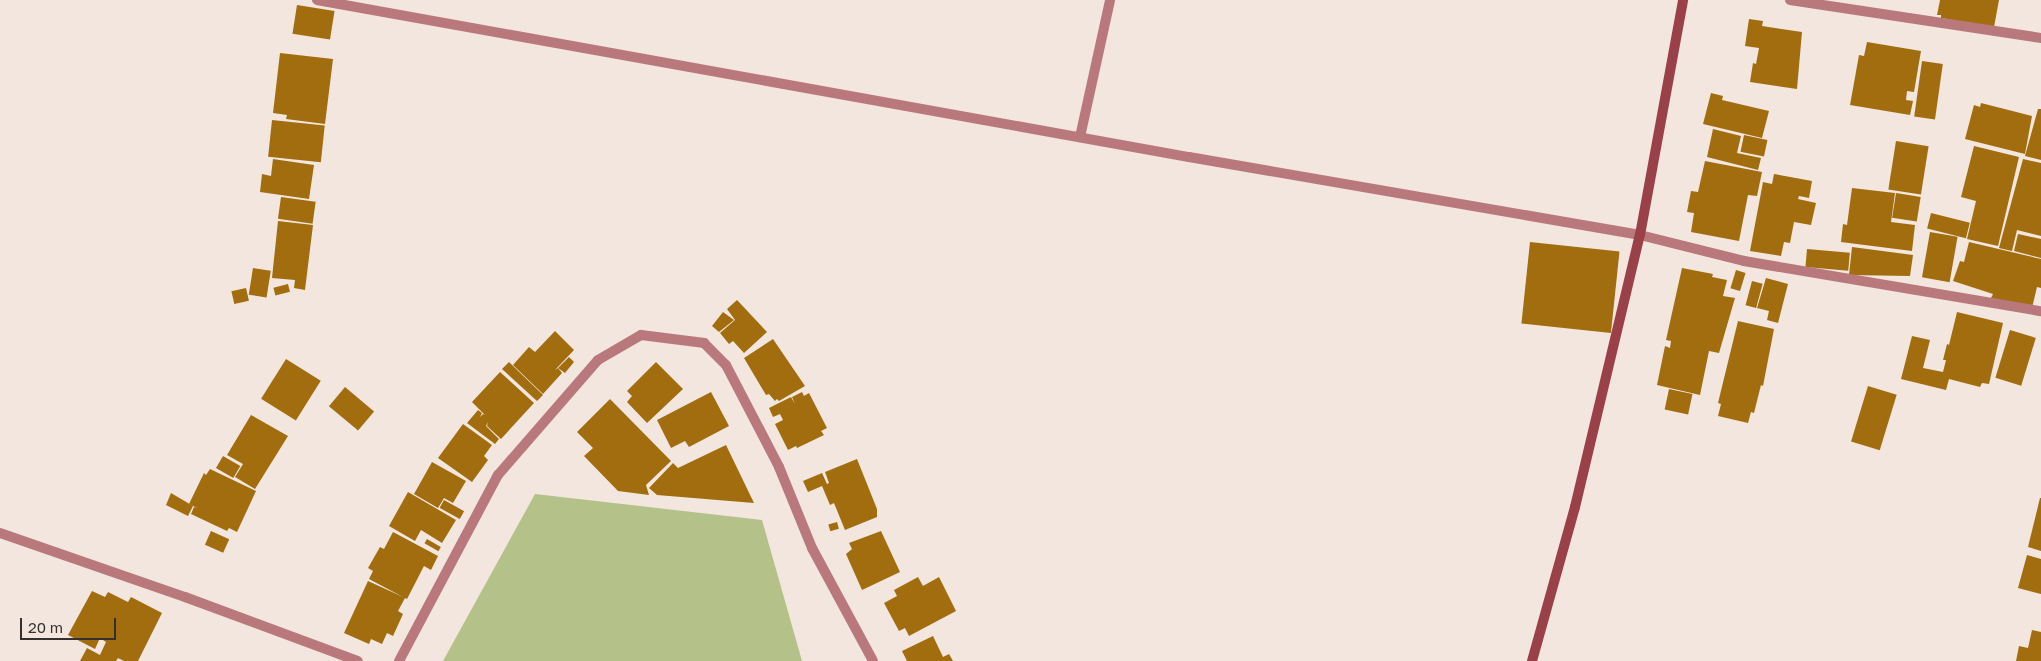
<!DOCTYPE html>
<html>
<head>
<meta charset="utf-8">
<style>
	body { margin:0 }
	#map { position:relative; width:2041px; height:661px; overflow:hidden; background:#f2e6de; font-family:"Golos Text",sans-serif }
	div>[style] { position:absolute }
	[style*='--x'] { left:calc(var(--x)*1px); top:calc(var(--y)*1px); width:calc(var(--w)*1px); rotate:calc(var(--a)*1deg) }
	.green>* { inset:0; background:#b4c289 }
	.building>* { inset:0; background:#a26d0f; transform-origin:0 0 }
	.street>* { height:10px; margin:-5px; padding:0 5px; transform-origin:5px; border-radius:5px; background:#b9797c }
	.secondary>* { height:10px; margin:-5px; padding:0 5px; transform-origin:5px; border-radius:5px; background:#9a4049 }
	span { translate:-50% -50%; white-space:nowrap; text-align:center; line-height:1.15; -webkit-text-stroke:5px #f2e6de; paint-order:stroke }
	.scale { position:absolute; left:20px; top:618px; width:96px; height:22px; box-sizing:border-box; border:2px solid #35302d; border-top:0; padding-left:6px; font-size:15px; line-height:18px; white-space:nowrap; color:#35302d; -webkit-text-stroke:4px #f2e6de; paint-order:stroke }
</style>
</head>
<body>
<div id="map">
	<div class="green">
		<div style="clip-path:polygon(535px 494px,762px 520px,802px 661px,443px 661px)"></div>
	</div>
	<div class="building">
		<div style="clip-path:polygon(1940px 0,1999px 0,1994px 27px,1941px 18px,1941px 15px,1937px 15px)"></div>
		<div style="left:297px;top:5px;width:38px;height:29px;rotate:9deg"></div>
		<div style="clip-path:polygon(1749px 19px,1763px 21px,1762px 26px,1802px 32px,1797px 89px,1750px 82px,1753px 63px,1756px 64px,1759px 48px,1745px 46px)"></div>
		<div style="clip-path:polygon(1867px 42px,1921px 51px,1914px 92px,1907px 91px,1906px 100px,1913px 101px,1910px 115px,1850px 105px,1859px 55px,1864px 56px)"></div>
		<div style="clip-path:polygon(280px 53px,333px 59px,325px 124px,286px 119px,287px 115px,273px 113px)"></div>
		<div style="left:1922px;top:61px;width:21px;height:56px;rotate:8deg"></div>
		<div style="clip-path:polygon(1711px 93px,1723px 96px,1722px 100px,1769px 111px,1762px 138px,1703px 124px)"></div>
		<div style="clip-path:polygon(1981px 103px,2032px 116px,2025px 154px,1965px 139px,1974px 105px,1980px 107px)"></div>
		<div style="clip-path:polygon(2038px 109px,2041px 109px,2041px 160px,2025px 156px)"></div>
		<div style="left:272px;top:120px;width:53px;height:37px;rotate:6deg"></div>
		<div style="clip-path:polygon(1713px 129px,1741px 136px,1737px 153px,1761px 158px,1758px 170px,1707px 157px)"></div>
		<div style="left:1744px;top:135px;width:24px;height:17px;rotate:12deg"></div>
		<div style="left:1896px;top:141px;width:33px;height:49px;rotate:9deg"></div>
		<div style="clip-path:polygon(1974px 146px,2019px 157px,1998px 246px,1967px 239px,1976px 201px,1961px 197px)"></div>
		<div style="clip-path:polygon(273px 159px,314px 165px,309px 199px,260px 192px,262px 174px,271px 176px)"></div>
		<div style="clip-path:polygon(2023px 159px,2041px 163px,2041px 236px,2017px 230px,2012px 251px,1999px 248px)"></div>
		<div style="clip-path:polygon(1705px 161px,1762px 172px,1757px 196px,1748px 195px,1739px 241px,1691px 232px,1694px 213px,1687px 212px,1691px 191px,1698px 192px)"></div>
		<div style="clip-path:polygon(1774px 174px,1812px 181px,1809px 198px,1799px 196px,1798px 199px,1816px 203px,1811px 225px,1794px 222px,1790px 243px,1784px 242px,1781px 256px,1750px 251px,1763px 182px,1772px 184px)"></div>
		<div style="clip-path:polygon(1852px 188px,1895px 193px,1891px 222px,1915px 225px,1912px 251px,1841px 242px,1843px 224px,1847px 225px)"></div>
		<div style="left:1896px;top:193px;width:25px;height:25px;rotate:9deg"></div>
		<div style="left:281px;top:197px;width:35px;height:22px;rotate:8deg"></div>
		<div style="left:1931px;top:213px;width:40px;height:16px;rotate:14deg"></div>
		<div style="clip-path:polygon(278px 221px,313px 225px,305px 290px,294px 288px,295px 280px,272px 278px)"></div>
		<div style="left:1930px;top:232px;width:28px;height:46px;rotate:10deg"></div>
		<div style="clip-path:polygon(2018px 234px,2041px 239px,2041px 258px,2014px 251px)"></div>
		<div style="left:1530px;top:242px;width:90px;height:82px;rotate:6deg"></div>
		<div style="clip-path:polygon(1969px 242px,2041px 259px,2041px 288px,2037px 287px,2032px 308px,1991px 298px,1993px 294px,1953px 281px,1960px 261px,1964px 262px)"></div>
		<div style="clip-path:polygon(1852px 247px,1913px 255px,1910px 276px,1849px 275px)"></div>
		<div style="left:1807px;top:249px;width:43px;height:18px;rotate:5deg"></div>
		<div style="left:253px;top:268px;width:18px;height:27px;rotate:9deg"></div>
		<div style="clip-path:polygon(1682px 268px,1713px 274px,1712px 277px,1727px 280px,1723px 296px,1735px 298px,1719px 353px,1709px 351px,1700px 395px,1657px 385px,1665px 346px,1670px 348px,1671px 341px,1666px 340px)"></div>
		<div style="left:1736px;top:270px;width:10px;height:19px;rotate:17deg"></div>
		<div style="clip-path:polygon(1766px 278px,1788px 284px,1778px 323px,1767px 320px,1769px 311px,1757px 308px)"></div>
		<div style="left:1752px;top:281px;width:11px;height:25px;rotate:15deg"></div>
		<div style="left:288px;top:284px;width:8px;height:15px;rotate:76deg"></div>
		<div style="left:246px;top:288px;width:13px;height:15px;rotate:77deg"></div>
		<div style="clip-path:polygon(737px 300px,767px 332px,744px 353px,733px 341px,729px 344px,720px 333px,735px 320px,727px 309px)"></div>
		<div style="clip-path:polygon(723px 312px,734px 320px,719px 332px,712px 326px)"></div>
		<div style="clip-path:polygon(1957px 312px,2003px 323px,1989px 384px,1982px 383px,1980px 387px,1949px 379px,1946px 390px,1901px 379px,1912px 336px,1930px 340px,1923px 368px,1943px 372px,1946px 360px,1943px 360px,1947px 344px,1949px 345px)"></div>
		<div style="clip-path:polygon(1738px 321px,1774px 329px,1763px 386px,1761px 385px,1754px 413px,1751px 412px,1748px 423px,1718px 416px,1721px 404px,1718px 403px)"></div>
		<div style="left:2010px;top:330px;width:27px;height:50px;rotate:17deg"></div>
		<div style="clip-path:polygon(555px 331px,574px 350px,555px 370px,558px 368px,562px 373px,543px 394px,513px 365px,529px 347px,535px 352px)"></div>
		<div style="clip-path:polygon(773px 339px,805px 386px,779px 401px,777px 399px,775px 401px,769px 394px,766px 395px,744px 358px)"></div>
		<div style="clip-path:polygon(569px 357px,574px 362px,565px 373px,558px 368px)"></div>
		<div style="left:286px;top:359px;width:41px;height:47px;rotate:32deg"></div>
		<div style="clip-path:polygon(509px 362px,543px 395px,537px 401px,502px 369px)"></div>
		<div style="clip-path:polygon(656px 362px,683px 389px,647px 423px,627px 402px,632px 396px,627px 391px)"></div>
		<div style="clip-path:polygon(500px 372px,534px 403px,501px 439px,487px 426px,488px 422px,486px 426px,499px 439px,495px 444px,467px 423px,478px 410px,482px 413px,480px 417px,483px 414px,485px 415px,472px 402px)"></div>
		<div style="left:1868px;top:386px;width:30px;height:58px;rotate:17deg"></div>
		<div style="left:345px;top:387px;width:38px;height:25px;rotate:40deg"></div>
		<div style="left:1669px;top:389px;width:24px;height:21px;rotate:12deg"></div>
		<div style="clip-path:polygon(711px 392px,729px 426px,689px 447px,685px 441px,671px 448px,657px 420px)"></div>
		<div style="clip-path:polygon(802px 392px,804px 396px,809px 393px,827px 428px,821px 431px,824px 435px,797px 448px,796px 446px,788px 450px,775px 424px,783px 420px,780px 414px,773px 417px,769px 408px,791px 397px,795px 404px,792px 397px)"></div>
		<div style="clip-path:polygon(610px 399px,671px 461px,646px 485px,649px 495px,618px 491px,584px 456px,593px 448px,577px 432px)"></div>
		<div style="clip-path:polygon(251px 415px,288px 436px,255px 489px,235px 477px,243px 464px,227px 455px)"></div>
		<div style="clip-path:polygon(463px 424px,492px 445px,484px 456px,488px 460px,472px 482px,438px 458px)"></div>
		<div style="clip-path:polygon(726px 445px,754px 503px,657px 495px,649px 488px,673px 463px,678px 468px)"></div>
		<div style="left:223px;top:456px;width:20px;height:14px;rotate:30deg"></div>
		<div style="clip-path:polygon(857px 459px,877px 509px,877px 517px,845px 530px,834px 503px,830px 505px,822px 486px,808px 492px,803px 481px,822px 473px,827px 484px,829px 483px,825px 472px)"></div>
		<div style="clip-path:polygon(432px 462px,466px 481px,453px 503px,444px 498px,438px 508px,414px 494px)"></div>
		<div style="clip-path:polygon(210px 469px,256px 491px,237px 532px,229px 528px,227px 531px,191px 514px,194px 507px,197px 508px,189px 504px,204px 473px,206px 475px)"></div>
		<div style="clip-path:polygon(408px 492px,456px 520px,442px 543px,421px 530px,415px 541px,389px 526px)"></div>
		<div style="clip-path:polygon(171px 493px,193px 506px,188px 516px,166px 505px)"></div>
		<div style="clip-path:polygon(2040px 498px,2041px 498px,2041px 551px,2028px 547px)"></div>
		<div style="left:444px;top:500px;width:23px;height:9px;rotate:29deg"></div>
		<div style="left:837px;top:522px;width:7px;height:9px;rotate:74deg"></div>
		<div style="left:211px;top:531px;width:20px;height:15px;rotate:24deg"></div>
		<div style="clip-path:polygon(881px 531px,900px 572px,862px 590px,846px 554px,852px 549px,849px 543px)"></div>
		<div style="clip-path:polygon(393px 532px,438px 556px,431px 570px,424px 566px,407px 599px,405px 598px,398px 611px,403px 614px,393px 636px,387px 633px,382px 644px,371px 639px,369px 644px,344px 633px,368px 581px,403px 597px,369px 579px,373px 571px,368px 568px,380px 547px,384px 549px)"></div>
		<div style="left:427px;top:539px;width:16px;height:5px;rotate:30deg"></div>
		<div style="clip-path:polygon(2027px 555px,2041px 559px,2041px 594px,2018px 588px)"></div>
		<div style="clip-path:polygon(918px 577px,923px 586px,939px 577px,956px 611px,909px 636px,905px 628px,899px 631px,884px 603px,897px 596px,894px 590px)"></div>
		<div style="clip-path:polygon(92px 591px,105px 597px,108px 592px,128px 602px,131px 597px,162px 613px,138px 661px,124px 661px,118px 658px,116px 661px,80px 661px,87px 648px,100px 655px,106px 642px,100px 638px,95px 649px,68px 635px)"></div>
		<div style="clip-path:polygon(2032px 630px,2041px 632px,2041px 661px,2016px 661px,2019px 646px,2028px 648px)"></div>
		<div style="clip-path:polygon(933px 636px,943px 657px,949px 654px,953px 661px,907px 661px,902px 651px)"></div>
	</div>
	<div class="street">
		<div style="--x:317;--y:0;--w:886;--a:10.21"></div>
		<div style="--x:1189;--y:157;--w:458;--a:9.8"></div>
		<div style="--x:1640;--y:235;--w:107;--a:14"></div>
		<div style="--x:1744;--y:261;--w:301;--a:9.6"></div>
		<div style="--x:1790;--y:0;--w:254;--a:8.6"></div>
		<div style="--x:1080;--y:137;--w:140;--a:-77.6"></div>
		<div style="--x:0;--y:533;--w:196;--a:19.1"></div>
		<div style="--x:185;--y:597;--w:184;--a:20.3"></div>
		<div style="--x:399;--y:661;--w:211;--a:-62"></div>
		<div style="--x:498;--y:475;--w:152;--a:-49"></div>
		<div style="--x:598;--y:360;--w:50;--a:-30.2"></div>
		<div style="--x:641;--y:335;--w:64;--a:7.2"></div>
		<div style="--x:704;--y:343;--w:31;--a:45"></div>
		<div style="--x:726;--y:365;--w:115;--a:62.5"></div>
		<div style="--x:779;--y:467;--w:87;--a:67.8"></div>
		<div style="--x:812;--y:548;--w:128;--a:61.6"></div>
	</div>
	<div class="secondary">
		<div style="--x:1532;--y:661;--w:160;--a:-74.4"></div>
		<div style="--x:1575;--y:507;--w:280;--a:-76.6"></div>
		<div style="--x:1640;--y:235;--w:239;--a:-79.6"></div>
	</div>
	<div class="scale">20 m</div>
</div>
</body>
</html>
